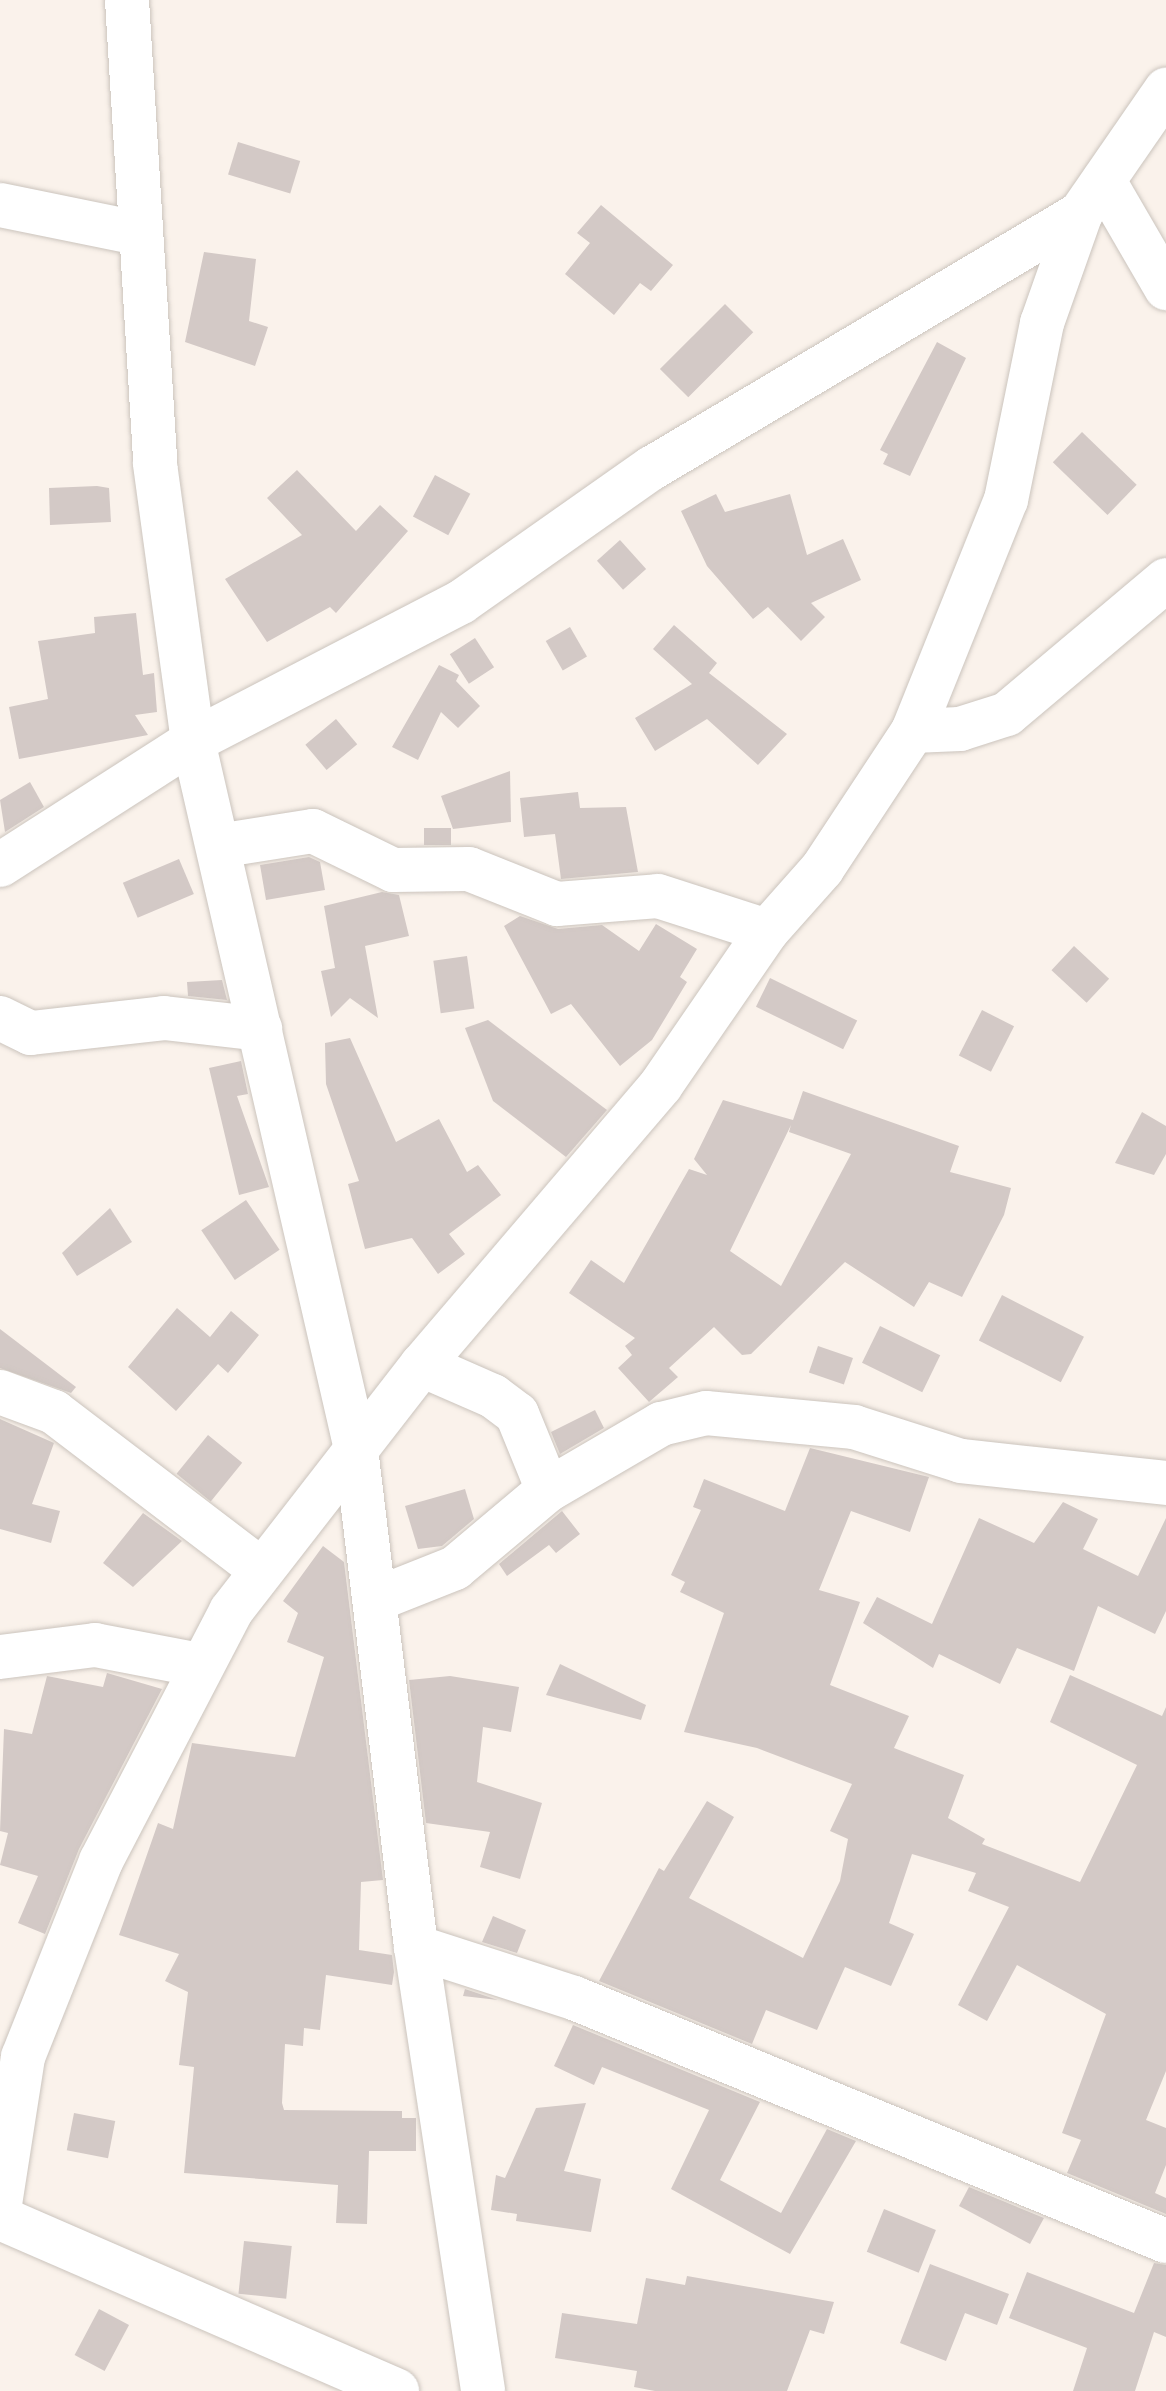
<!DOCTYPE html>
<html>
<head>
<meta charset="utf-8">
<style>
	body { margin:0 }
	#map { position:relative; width:1166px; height:2391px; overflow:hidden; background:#faf2eb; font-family:"IBM Plex Sans",sans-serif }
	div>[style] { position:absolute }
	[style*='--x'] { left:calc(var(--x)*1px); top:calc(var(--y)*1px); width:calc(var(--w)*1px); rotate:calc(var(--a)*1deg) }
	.building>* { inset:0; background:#d3c9c6; transform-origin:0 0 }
	.roads { filter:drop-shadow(0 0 2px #cbc4bd) drop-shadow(0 0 2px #cbc4bd) }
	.minor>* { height:44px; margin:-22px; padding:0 22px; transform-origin:22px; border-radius:22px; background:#fff }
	span { translate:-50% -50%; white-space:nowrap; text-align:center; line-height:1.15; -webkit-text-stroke:6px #fff; paint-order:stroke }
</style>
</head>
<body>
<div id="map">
	<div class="building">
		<div style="left:238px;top:142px;width:65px;height:34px;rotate:17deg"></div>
		<div style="clip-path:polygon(601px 205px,673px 265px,651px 291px,640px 283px,614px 315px,565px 274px,590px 243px,577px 233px)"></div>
		<div style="clip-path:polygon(204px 252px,256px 259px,249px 321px,268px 327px,255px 366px,185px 342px)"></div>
		<div style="left:725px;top:304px;width:40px;height:92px;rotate:45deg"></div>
		<div style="clip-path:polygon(937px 342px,966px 358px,910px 476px,883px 464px,888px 454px,880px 450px)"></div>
		<div style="left:1082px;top:432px;width:76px;height:42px;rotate:44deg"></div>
		<div style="clip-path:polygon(297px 470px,356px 531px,380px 505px,408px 531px,336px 613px,330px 607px,267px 642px,225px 579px,302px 535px,267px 498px)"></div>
		<div style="left:435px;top:475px;width:40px;height:47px;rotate:28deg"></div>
		<div style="clip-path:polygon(97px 486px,109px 488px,111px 522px,50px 525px,49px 488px)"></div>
		<div style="clip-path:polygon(716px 494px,725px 512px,790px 494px,807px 555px,843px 539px,861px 580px,811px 603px,825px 617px,801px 641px,768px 607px,753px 619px,707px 566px,681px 511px)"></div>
		<div style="left:620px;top:540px;width:39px;height:31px;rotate:48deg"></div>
		<div style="clip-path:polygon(136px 613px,143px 675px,154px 673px,157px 712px,135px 715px,148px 735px,19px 759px,9px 707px,48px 699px,38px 641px,95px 633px,94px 617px)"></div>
		<div style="clip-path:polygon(674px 625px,717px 663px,709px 673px,787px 734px,758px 765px,707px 719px,655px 751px,635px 718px,692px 684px,653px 649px)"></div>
		<div style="left:570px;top:627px;width:34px;height:28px;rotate:60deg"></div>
		<div style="left:475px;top:638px;width:35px;height:30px;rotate:57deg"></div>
		<div style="clip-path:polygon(439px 665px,459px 675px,456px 681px,480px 706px,458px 728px,441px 712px,418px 760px,392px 747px)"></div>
		<div style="left:336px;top:719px;width:33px;height:40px;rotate:50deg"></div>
		<div style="clip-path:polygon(510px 771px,511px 822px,453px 829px,441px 796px)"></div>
		<div style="clip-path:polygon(30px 782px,44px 807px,5px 832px,0 800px)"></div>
		<div style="clip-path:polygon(578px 792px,580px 808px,626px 807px,638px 872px,561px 879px,555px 834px,524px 837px,520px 798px)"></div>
		<div style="left:424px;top:828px;width:27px;height:17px"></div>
		<div style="clip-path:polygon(309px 857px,320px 862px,325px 890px,266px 900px,260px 865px)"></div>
		<div style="left:179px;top:859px;width:38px;height:61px;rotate:67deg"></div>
		<div style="clip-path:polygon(382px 892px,399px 895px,409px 936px,365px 946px,378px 1018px,350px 998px,331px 1017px,321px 971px,335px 968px,324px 906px)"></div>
		<div style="clip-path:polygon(520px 916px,558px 929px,602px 925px,639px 951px,656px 924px,697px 949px,680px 977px,687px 982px,652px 1040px,620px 1066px,571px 1004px,551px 1014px,504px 926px)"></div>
		<div style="left:1074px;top:946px;width:48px;height:33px;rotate:43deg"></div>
		<div style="left:467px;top:956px;width:53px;height:34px;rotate:82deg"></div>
		<div style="left:770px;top:978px;width:97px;height:32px;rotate:26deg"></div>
		<div style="clip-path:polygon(222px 980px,227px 1000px,188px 996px,187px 982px)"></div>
		<div style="left:982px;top:1010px;width:36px;height:51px;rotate:27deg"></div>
		<div style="clip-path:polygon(488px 1020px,607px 1110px,566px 1157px,493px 1101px,465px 1028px)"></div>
		<div style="clip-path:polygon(350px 1038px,396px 1142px,439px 1119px,467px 1172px,478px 1165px,501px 1195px,449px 1234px,465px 1254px,438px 1274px,412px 1238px,365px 1249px,348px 1184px,359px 1181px,326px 1084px,325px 1043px)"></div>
		<div style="clip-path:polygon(241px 1061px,248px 1094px,237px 1096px,269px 1187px,239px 1195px,209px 1068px)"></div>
		<div style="clip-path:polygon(evenodd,803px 1091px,959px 1146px,950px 1172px,1011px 1188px,1004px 1215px,962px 1297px,929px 1282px,914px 1307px,845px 1262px,751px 1354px,742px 1355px,714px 1327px,669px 1368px,678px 1377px,649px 1402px,618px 1368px,632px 1355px,625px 1346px,635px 1338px,569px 1293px,591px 1260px,624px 1283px,689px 1169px,707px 1175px,694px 1159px,723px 1100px,793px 1120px,803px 1091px,791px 1125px,789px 1132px,851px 1154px,781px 1286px,730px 1251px,791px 1125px)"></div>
		<div style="clip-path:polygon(1142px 1112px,1166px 1126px,1166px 1154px,1154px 1175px,1115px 1163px)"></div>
		<div style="left:246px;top:1200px;width:60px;height:54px;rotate:56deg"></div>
		<div style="clip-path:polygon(110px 1208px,132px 1242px,77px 1276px,62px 1253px)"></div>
		<div style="left:1002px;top:1295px;width:92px;height:51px;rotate:27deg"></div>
		<div style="clip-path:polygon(177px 1308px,210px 1337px,231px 1311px,259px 1335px,228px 1373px,218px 1364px,176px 1411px,128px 1367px)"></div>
		<div style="left:880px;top:1326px;width:67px;height:41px;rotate:26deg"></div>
		<div style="clip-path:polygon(0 1329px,76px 1387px,71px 1393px,0 1368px)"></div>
		<div style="left:818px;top:1346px;width:37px;height:28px;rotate:19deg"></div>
		<div style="clip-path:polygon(595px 1410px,604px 1428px,560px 1454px,551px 1432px)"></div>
		<div style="clip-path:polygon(0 1419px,54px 1443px,32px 1504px,60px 1511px,51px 1543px,0 1529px)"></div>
		<div style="left:208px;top:1435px;width:44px;height:50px;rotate:39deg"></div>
		<div style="clip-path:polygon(810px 1448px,929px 1477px,910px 1532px,851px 1511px,819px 1590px,860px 1602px,830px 1685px,909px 1716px,894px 1748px,964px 1775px,948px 1818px,985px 1839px,982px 1844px,1080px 1882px,1137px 1765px,1050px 1722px,1070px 1675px,1162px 1716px,1166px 1707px,1166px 2071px,1146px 2120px,1166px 2128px,1166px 2165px,1155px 2193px,1166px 2198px,1166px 2214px,1067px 2173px,1081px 2140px,1062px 2133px,1106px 2014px,1017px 1965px,987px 2021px,958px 2005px,1009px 1907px,968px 1891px,976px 1873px,912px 1854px,889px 1923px,914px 1934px,891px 1986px,845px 1967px,817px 2030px,766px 2010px,752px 2044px,599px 1981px,659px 1868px,664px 1871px,707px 1801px,734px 1817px,689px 1898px,803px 1958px,840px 1881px,848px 1839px,830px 1831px,852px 1784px,757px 1748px,684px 1732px,724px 1613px,680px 1592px,685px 1582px,671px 1575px,701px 1510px,693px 1507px,704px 1479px,785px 1511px)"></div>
		<div style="clip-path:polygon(465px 1489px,474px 1519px,442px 1546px,418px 1549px,405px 1506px)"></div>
		<div style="clip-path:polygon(1063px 1502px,1098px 1519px,1083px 1549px,1138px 1576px,1166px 1518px,1166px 1611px,1155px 1634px,1098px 1606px,1074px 1671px,1017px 1648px,1000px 1684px,939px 1654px,933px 1668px,863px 1623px,877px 1597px,932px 1624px,979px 1518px,1034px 1543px)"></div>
		<div style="clip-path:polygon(562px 1511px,580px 1534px,556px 1553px,549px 1545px,507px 1576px,499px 1564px)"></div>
		<div style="clip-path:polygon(143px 1513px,182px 1541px,133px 1587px,103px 1563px)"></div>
		<div style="clip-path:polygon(323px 1546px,344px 1562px,383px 1880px,361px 1882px,359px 1950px,392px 1955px,394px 1972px,392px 1985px,326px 1975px,320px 2030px,304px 2028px,303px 2046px,285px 2044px,282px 2103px,284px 2110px,402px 2111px,402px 2118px,416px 2118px,416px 2151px,369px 2151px,367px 2224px,336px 2223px,338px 2185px,184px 2173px,194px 2067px,179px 2065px,188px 1992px,165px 1981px,179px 1954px,119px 1935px,158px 1823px,173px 1829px,192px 1743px,295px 1757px,324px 1657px,287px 1642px,298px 1613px,283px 1601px)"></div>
		<div style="clip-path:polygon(560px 1664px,646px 1705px,641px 1720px,546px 1695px)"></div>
		<div style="clip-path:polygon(107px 1673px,162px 1689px,79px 1849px,45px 1934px,18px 1923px,38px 1876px,0 1865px,8px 1833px,0 1831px,4px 1729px,32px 1734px,47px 1676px,103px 1687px)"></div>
		<div style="clip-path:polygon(450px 1676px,519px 1687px,511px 1732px,483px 1727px,477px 1782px,542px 1803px,520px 1879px,480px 1867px,490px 1832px,426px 1823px,409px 1680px)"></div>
		<div style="clip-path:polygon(493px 1916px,526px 1930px,517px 1953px,482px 1942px)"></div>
		<div style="clip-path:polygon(465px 1989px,498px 2000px,463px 1996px)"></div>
		<div style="clip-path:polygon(573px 2025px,760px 2102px,720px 2180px,781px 2213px,827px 2129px,856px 2141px,790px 2254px,671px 2189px,709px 2110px,602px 2067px,594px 2085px,554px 2066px)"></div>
		<div style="clip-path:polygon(586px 2103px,564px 2171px,601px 2179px,591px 2232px,516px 2221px,517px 2214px,491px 2210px,496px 2175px,505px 2178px,536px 2108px)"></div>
		<div style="left:74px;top:2113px;width:42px;height:38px;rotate:11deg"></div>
		<div style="clip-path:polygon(969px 2187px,1044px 2218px,1030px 2244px,959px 2206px)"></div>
		<div style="left:884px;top:2209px;width:56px;height:46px;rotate:22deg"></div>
		<div style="left:244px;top:2241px;width:48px;height:53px;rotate:6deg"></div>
		<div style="clip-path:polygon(1154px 2263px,1166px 2265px,1166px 2337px,1154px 2332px,1135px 2391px,1073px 2391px,1087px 2348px,1009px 2318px,1027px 2272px,1134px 2313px)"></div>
		<div style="clip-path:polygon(930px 2264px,1009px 2294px,997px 2325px,965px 2313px,946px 2361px,900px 2343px)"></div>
		<div style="clip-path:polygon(687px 2276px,834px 2302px,824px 2334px,810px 2330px,787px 2391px,655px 2391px,634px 2387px,637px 2371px,555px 2358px,562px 2313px,637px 2324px,646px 2278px,685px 2285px)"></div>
		<div style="left:99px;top:2309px;width:34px;height:52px;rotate:28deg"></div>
	</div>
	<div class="roads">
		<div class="minor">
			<div style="--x:127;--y:0;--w:465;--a:86.5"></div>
			<div style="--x:155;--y:464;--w:280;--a:82.2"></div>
			<div style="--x:193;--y:741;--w:727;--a:77.03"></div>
			<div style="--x:356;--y:1449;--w:502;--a:83.13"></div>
			<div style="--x:416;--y:1947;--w:449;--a:81.4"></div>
			<div style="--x:1104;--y:181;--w:124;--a:59.9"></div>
			<div style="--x:0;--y:205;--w:141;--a:11.5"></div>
			<div style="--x:913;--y:731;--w:47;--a:-2.4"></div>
			<div style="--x:960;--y:729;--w:49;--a:-17.7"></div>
			<div style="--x:1007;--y:714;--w:208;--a:-40.1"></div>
			<div style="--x:218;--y:846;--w:96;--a:-9"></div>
			<div style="--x:313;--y:831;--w:89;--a:26"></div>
			<div style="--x:393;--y:870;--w:76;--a:-0.8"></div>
			<div style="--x:469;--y:869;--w:95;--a:21.7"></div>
			<div style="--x:557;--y:904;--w:101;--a:-4.5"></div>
			<div style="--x:658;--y:896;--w:114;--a:17.8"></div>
			<div style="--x:0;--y:865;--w:229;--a:-32.7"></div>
			<div style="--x:193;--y:741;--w:302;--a:-27.4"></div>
			<div style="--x:461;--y:602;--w:233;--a:-35.1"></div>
			<div style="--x:652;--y:468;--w:499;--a:-30.7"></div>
			<div style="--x:0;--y:1018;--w:34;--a:26"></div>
			<div style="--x:31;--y:1033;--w:134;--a:-6.4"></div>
			<div style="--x:164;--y:1018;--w:97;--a:6.5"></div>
			<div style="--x:422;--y:1365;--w:77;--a:23.6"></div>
			<div style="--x:493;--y:1396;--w:30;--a:37"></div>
			<div style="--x:517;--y:1414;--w:82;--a:67.8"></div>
			<div style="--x:0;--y:1392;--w:58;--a:20.3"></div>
			<div style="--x:54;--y:1412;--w:259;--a:37.3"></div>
			<div style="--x:377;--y:1599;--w:84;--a:-21.7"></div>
			<div style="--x:455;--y:1568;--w:121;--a:-40"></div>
			<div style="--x:548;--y:1490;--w:131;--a:-30.3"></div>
			<div style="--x:661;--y:1424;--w:46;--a:-13.7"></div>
			<div style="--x:706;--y:1413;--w:149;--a:5.4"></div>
			<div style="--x:854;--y:1427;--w:112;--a:17.6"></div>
			<div style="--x:961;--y:1461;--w:206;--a:6.1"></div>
			<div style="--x:0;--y:1657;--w:96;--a:-7.2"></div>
			<div style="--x:95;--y:1645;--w:107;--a:10.8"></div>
			<div style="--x:416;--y:1947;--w:166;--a:17.9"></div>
			<div style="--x:574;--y:1998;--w:640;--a:22.32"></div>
			<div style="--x:0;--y:2204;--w:149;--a:-81.1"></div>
			<div style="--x:23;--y:2057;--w:211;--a:-68.3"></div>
			<div style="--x:101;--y:1861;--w:282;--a:-62.5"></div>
			<div style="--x:231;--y:1611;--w:311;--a:-52.2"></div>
			<div style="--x:422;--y:1365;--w:368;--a:-49.5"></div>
			<div style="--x:661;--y:1085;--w:187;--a:-55.5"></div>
			<div style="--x:767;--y:931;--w:83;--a:-48.4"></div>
			<div style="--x:822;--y:869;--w:165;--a:-56.6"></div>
			<div style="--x:913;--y:731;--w:249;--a:-68.1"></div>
			<div style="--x:1006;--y:500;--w:181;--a:-78.5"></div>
			<div style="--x:1042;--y:323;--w:117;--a:-70.5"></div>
			<div style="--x:1081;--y:213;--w:150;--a:-55.4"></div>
			<div style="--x:0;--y:2218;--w:433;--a:23.5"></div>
		</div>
	</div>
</div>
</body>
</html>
